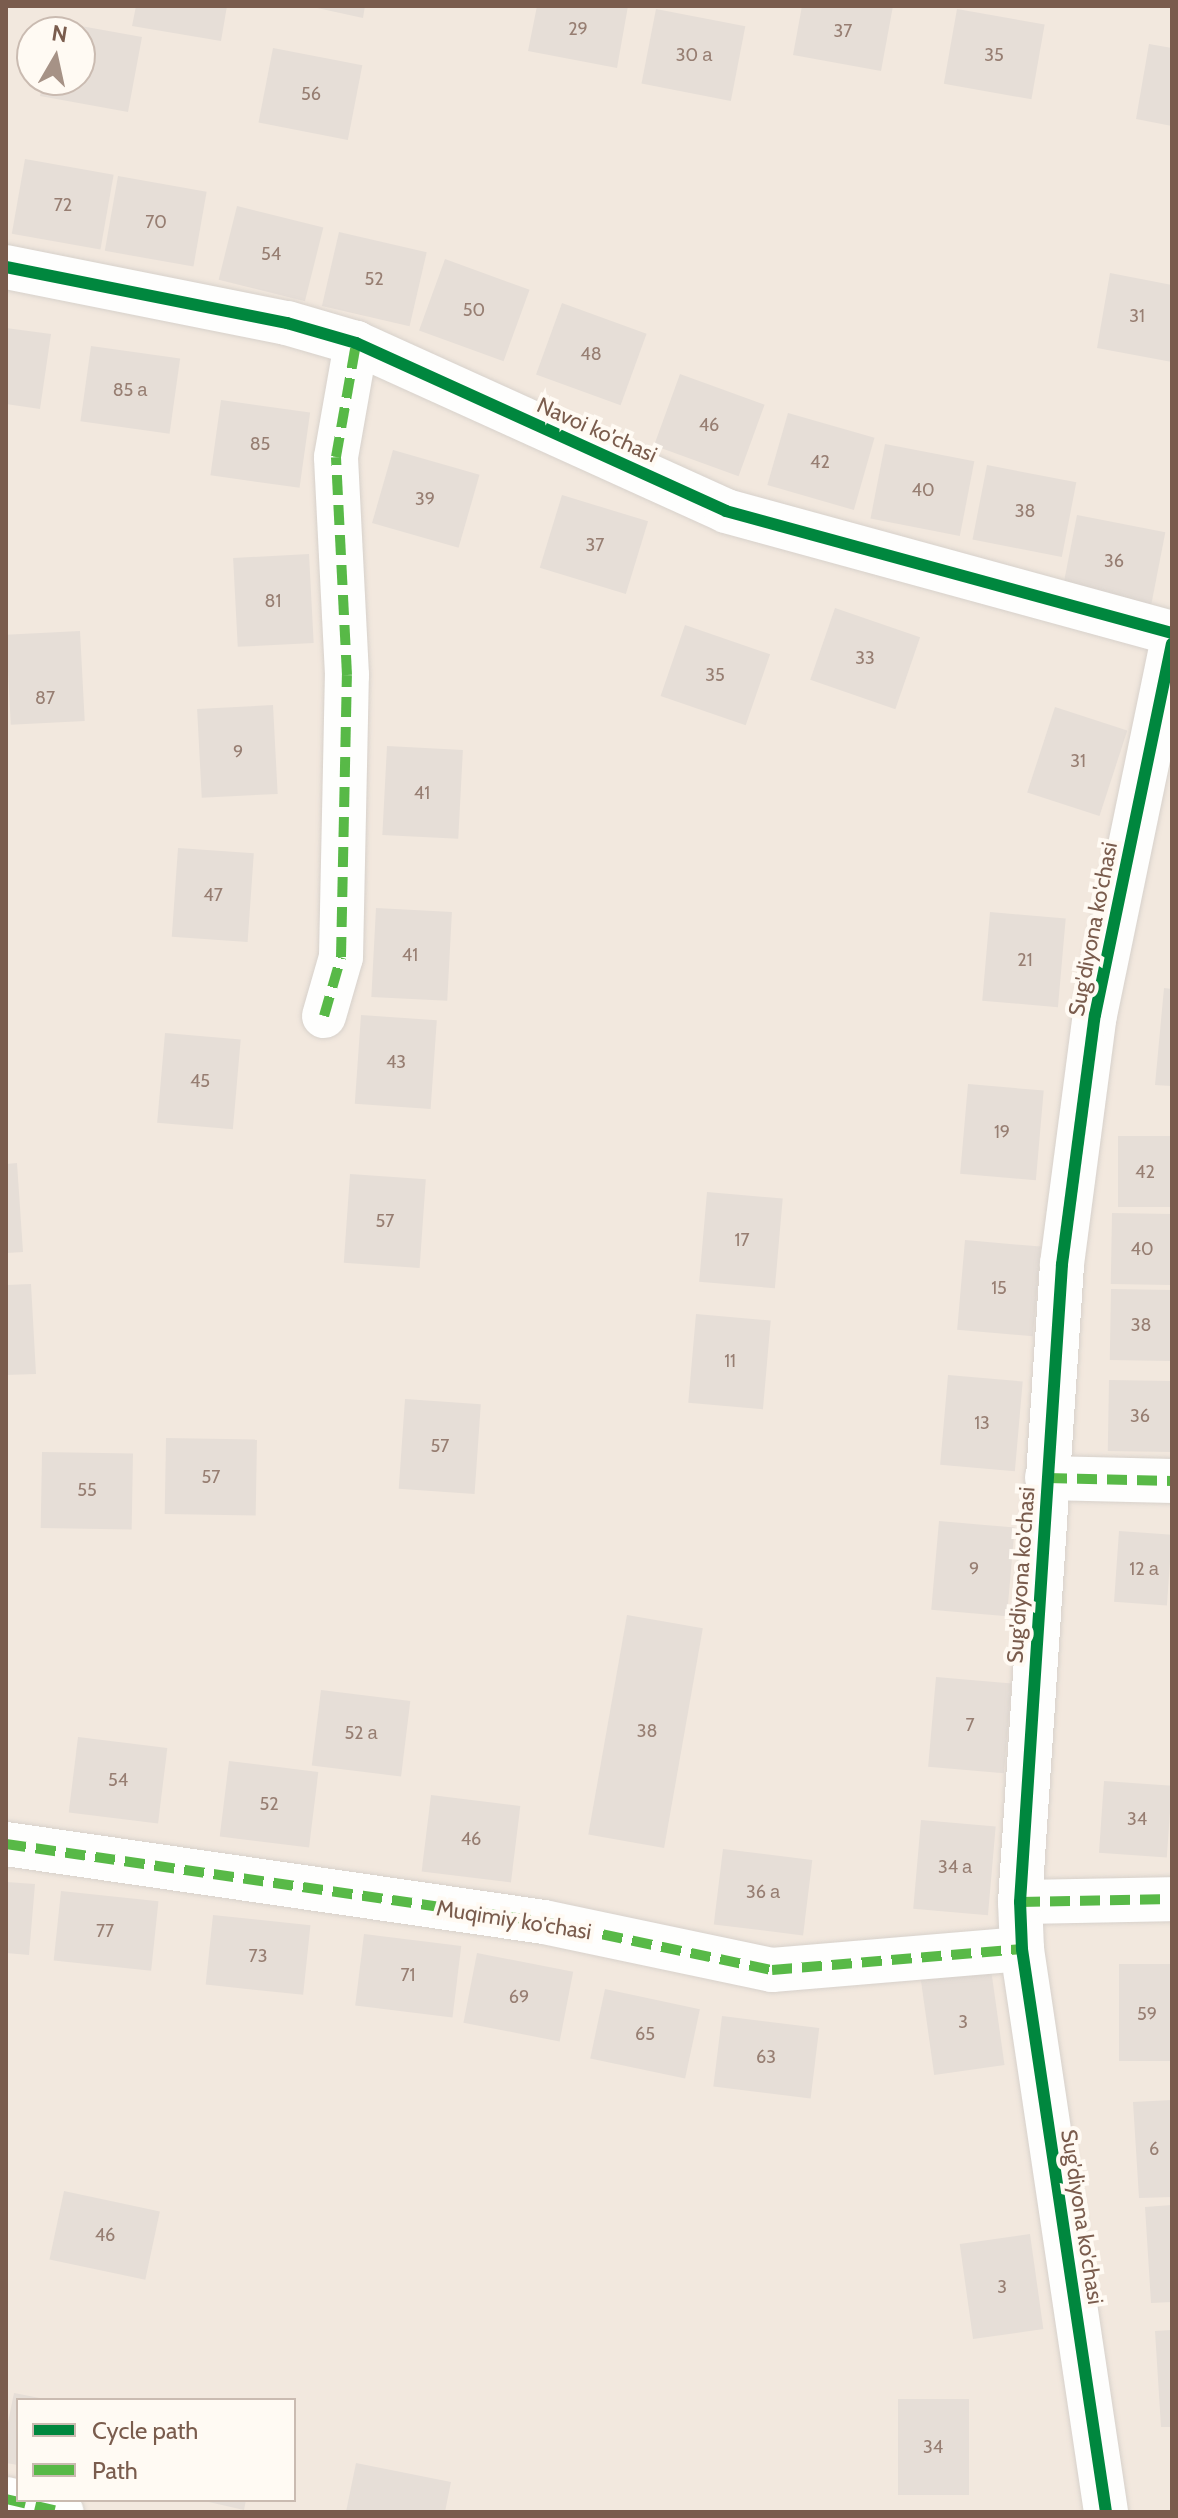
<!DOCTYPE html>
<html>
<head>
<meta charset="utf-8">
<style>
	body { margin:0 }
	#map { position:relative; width:1178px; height:2518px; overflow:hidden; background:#f9f5f0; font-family:Cabin,sans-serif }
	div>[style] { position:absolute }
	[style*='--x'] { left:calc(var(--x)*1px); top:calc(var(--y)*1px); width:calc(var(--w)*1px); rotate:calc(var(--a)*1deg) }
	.residential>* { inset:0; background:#f2e8de }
	.building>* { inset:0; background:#e6ded7; transform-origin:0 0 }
	.roads { filter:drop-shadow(0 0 2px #d7d1cb) drop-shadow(0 0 2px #d7d1cb) }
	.minor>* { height:44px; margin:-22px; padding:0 22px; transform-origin:22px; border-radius:22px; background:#fefefd }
	.quiet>* { height:10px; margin-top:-5px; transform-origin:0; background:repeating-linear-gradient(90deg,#58b947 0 20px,transparent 0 30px) }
	.cycleway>* { height:12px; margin:-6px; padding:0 6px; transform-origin:6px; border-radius:6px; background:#00873e }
	span { translate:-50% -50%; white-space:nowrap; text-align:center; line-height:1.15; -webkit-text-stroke:8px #fffaf3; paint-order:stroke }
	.number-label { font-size:18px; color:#977e72 }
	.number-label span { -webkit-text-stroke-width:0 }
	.street-label { font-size:22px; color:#7a5c4d }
	.frame { position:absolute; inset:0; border:8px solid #7a5c4d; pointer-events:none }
	.legend { position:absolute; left:16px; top:2398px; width:280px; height:104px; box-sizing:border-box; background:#fffaf3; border:2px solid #cabbb1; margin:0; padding:10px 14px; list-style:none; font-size:24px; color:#7a5c4d }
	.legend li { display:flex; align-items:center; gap:16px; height:40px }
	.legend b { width:40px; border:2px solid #cabbb1 }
	.north { position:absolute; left:16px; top:16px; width:80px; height:80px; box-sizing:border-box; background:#fffaf3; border:2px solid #cabbb1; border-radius:50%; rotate:9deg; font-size:22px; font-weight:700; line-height:32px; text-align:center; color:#7a5c4d }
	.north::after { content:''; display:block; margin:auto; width:28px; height:36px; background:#a69286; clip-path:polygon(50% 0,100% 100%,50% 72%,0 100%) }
</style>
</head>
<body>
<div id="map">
	<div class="residential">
		<div style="clip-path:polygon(evenodd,6px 6px,1172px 6px,1172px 2512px,6px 2512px,6px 6px,32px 32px,80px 32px,80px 80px,32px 80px,32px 32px,6px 6px,18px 2400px,294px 2400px,294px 2500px,18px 2500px,18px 2400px)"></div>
	</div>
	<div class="building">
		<div style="clip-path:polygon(136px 6px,227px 6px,221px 41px,132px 26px)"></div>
		<div style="clip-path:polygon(308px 6px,365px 6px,363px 18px)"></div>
		<div style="clip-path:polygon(537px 6px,628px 6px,617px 68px,528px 51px)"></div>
		<div style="clip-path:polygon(802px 6px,893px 6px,881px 71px,793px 55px)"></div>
		<div style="left:656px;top:9px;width:91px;height:76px;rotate:11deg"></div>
		<div style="left:957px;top:9px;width:89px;height:76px;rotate:10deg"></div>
		<div style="clip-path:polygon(53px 21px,142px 37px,128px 112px,40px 96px,43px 80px,80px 80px,80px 32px,52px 32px)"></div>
		<div style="clip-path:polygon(1149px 44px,1172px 48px,1172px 126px,1136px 119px)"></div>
		<div style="left:273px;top:48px;width:91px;height:76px;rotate:11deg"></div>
		<div style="left:25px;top:159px;width:90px;height:76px;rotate:10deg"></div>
		<div style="left:118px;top:176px;width:90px;height:76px;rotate:10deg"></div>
		<div style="left:237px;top:206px;width:89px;height:76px;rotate:14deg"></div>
		<div style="left:339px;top:232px;width:90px;height:76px;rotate:13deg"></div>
		<div style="left:445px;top:259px;width:90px;height:76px;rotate:20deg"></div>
		<div style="clip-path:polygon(1110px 273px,1172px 285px,1172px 362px,1097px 348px)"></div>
		<div style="left:562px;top:303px;width:90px;height:76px;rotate:20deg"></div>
		<div style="clip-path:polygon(6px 328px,51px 334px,40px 409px,6px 404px)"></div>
		<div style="left:91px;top:346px;width:90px;height:76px;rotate:8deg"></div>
		<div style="left:680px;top:374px;width:90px;height:76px;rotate:20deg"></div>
		<div style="left:221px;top:400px;width:90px;height:76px;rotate:8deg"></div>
		<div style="left:788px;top:413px;width:90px;height:75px;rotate:16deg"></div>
		<div style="left:885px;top:444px;width:91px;height:76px;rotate:11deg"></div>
		<div style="left:393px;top:450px;width:90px;height:76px;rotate:16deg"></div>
		<div style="left:987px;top:465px;width:91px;height:76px;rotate:11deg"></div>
		<div style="left:562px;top:495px;width:90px;height:76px;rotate:17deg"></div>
		<div style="left:1077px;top:515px;width:90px;height:76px;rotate:11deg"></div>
		<div style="left:309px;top:554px;width:89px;height:76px;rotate:87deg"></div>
		<div style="left:835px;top:608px;width:90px;height:76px;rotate:19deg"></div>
		<div style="left:685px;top:625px;width:90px;height:75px;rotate:19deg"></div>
		<div style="left:80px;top:631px;width:90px;height:74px;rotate:87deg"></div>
		<div style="left:273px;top:705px;width:89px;height:76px;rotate:87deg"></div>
		<div style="left:1055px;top:707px;width:76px;height:90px;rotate:18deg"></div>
		<div style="left:387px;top:746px;width:76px;height:89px;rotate:3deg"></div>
		<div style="left:178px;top:848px;width:76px;height:89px;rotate:4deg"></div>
		<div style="left:376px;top:908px;width:76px;height:89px;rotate:3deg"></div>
		<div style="left:990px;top:912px;width:76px;height:89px;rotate:5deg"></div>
		<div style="clip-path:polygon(1164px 988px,1172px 989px,1172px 1086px,1155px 1085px)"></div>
		<div style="left:361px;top:1015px;width:76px;height:89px;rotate:4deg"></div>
		<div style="left:165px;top:1033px;width:76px;height:90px;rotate:5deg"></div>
		<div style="left:968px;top:1084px;width:76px;height:90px;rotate:5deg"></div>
		<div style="left:1118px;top:1136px;width:54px;height:71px"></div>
		<div style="clip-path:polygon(17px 1163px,23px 1252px,6px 1253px,6px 1164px)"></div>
		<div style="left:350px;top:1174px;width:76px;height:89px;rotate:4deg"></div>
		<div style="left:707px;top:1192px;width:76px;height:90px;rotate:5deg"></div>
		<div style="left:1112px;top:1213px;width:60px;height:71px;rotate:1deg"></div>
		<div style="left:965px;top:1240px;width:76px;height:90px;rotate:5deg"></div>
		<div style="clip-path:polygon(31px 1284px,36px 1374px,6px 1375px,6px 1285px)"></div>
		<div style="left:1111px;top:1289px;width:61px;height:71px;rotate:1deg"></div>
		<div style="left:696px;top:1314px;width:75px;height:89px;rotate:5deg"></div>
		<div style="left:948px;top:1375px;width:75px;height:90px;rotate:5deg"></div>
		<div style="left:1109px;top:1380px;width:63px;height:71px;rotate:1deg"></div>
		<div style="left:405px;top:1399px;width:76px;height:90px;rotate:4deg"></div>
		<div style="left:166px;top:1438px;width:91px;height:76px;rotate:1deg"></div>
		<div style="left:42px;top:1452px;width:91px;height:76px;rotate:1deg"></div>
		<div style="left:939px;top:1521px;width:76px;height:89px;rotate:5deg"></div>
		<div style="left:1119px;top:1531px;width:53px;height:71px;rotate:4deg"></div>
		<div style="left:627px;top:1615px;width:77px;height:223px;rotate:10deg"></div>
		<div style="left:936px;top:1677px;width:76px;height:90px;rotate:5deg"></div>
		<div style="left:321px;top:1690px;width:90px;height:76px;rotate:7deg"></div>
		<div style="left:78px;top:1737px;width:90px;height:76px;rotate:7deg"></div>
		<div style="left:229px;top:1761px;width:90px;height:76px;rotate:7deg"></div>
		<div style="left:1104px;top:1781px;width:68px;height:72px;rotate:4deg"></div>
		<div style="left:431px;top:1795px;width:90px;height:77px;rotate:7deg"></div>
		<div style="left:921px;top:1820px;width:75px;height:89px;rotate:5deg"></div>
		<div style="left:723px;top:1849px;width:90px;height:76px;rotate:7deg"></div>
		<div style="clip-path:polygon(6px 1882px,35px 1884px,29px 1955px,6px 1953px)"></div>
		<div style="left:61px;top:1891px;width:98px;height:70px;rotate:6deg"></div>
		<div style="left:213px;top:1915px;width:98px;height:70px;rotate:6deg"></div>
		<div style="left:364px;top:1934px;width:98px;height:72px;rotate:7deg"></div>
		<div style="left:477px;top:1953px;width:98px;height:71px;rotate:11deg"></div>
		<div style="left:1172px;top:1964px;width:97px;height:53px;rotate:90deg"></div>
		<div style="left:991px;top:1969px;width:97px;height:71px;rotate:82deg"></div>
		<div style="left:605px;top:1989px;width:97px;height:71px;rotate:12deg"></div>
		<div style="left:722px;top:2016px;width:98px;height:71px;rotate:7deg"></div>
		<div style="clip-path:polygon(1172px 2100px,1172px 2197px,1139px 2198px,1133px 2102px)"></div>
		<div style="left:64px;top:2191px;width:98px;height:70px;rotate:12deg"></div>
		<div style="clip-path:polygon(1172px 2205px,1172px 2302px,1151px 2303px,1145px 2207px)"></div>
		<div style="left:1030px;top:2234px;width:96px;height:71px;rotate:82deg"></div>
		<div style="clip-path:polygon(1172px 2330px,1172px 2427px,1161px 2427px,1155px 2331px)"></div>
		<div style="clip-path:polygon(14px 2393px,45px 2399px,18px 2400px,18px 2465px,6px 2463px,6px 2432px)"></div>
		<div style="left:898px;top:2399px;width:71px;height:96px"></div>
		<div style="clip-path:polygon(356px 2463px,451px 2482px,445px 2512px,346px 2512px)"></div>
		<div style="clip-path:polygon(200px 2500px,246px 2500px,244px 2510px)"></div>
	</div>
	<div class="roads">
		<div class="minor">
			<div style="--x:6;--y:267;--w:287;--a:11.3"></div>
			<div style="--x:287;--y:323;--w:72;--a:16.2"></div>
			<div style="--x:356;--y:343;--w:406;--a:24.4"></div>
			<div style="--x:726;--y:511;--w:462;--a:15.3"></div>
			<div style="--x:324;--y:1016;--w:61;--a:-73.9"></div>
			<div style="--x:341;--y:957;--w:282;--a:-88.8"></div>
			<div style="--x:347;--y:675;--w:218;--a:-92.9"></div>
			<div style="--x:336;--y:457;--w:116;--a:-80"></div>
			<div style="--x:1047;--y:1478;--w:125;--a:1.4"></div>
			<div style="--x:6;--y:1844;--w:544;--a:8.25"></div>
			<div style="--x:544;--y:1922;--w:233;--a:11.9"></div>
			<div style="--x:772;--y:1970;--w:251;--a:-4.8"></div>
			<div style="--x:1020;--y:1902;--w:152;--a:-1.1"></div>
			<div style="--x:6;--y:2499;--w:57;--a:13.1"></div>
			<div style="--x:1106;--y:2512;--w:569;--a:-98.49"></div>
			<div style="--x:1022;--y:1949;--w:47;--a:-92.4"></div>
			<div style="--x:1020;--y:1902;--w:639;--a:-86.23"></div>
			<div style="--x:1062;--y:1264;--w:251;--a:-82.5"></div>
			<div style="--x:1095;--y:1015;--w:379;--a:-78.3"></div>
		</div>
	</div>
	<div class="quiet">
		<div style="--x:324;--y:1016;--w:61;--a:-73.9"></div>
		<div style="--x:341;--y:957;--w:282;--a:-88.8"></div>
		<div style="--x:347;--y:675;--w:218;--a:-92.9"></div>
		<div style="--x:336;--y:457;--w:116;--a:-80"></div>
		<div style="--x:1047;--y:1478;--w:125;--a:1.4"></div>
		<div style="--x:6;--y:1844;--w:544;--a:8.25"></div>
		<div style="--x:544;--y:1922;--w:233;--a:11.9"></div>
		<div style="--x:772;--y:1970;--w:251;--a:-4.8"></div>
		<div style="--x:1020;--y:1902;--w:152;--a:-1.1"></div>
		<div style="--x:6;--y:2499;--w:57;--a:13.1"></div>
	</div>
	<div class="cycleway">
		<div style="--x:6;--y:267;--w:287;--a:11.3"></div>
		<div style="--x:287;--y:323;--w:72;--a:16.2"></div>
		<div style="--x:356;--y:343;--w:406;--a:24.4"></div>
		<div style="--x:726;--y:511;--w:462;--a:15.3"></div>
		<div style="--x:1106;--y:2512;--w:569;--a:-98.49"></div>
		<div style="--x:1022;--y:1949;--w:47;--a:-92.4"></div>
		<div style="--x:1020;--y:1902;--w:639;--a:-86.23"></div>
		<div style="--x:1062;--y:1264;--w:251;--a:-82.5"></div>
		<div style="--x:1095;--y:1015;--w:379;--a:-78.3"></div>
	</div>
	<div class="number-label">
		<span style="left:578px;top:29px">29</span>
		<span style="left:843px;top:31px">37</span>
		<span style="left:694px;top:55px">30 а</span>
		<span style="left:994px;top:55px">35</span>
		<span style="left:311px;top:94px">56</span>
		<span style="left:63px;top:205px">72</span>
		<span style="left:156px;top:222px">70</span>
		<span style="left:271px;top:254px">54</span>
		<span style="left:374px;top:279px">52</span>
		<span style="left:474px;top:310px">50</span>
		<span style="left:1137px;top:316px">31</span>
		<span style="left:591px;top:354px">48</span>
		<span style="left:130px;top:390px">85 а</span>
		<span style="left:709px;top:425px">46</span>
		<span style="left:260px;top:444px">85</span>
		<span style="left:820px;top:462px">42</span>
		<span style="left:923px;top:490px">40</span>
		<span style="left:425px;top:499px">39</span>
		<span style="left:1025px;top:511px">38</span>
		<span style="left:595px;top:545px">37</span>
		<span style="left:1114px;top:561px">36</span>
		<span style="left:273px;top:601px">81</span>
		<span style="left:865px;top:658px">33</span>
		<span style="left:715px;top:675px">35</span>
		<span style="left:45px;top:698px">87</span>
		<span style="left:238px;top:752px">9</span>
		<span style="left:1078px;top:761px">31</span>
		<span style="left:422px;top:793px">41</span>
		<span style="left:213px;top:895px">47</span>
		<span style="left:410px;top:955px">41</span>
		<span style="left:1025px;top:960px">21</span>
		<span style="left:396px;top:1062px">43</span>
		<span style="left:200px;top:1081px">45</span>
		<span style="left:1002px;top:1132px">19</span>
		<span style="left:1145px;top:1172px">42</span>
		<span style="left:385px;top:1221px">57</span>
		<span style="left:742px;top:1240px">17</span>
		<span style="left:1142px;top:1249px">40</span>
		<span style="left:999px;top:1288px">15</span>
		<span style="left:1141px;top:1325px">38</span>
		<span style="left:730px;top:1361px">11</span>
		<span style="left:1140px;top:1416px">36</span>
		<span style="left:982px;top:1423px">13</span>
		<span style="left:440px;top:1446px">57</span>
		<span style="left:211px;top:1477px">57</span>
		<span style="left:87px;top:1490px">55</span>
		<span style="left:974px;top:1569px">9</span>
		<span style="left:1144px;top:1569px">12 а</span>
		<span style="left:970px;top:1725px">7</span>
		<span style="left:647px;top:1731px">38</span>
		<span style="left:361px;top:1733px">52 а</span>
		<span style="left:118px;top:1780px">54</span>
		<span style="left:269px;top:1804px">52</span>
		<span style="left:1137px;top:1819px">34</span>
		<span style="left:471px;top:1839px">46</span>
		<span style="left:955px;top:1867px">34 а</span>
		<span style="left:763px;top:1892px">36 а</span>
		<span style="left:105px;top:1931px">77</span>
		<span style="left:258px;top:1956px">73</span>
		<span style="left:408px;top:1975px">71</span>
		<span style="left:519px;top:1997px">69</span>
		<span style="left:1147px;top:2014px">59</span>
		<span style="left:963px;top:2022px">3</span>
		<span style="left:645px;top:2034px">65</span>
		<span style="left:766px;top:2057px">63</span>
		<span style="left:1154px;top:2149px">6</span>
		<span style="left:105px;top:2235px">46</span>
		<span style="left:1002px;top:2287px">3</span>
		<span style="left:933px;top:2447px">34</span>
	</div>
	<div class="street-label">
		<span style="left:597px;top:430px;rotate:24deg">Navoi ko'chasi</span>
		<span style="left:1093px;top:929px;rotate:-79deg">Sug'diyona ko'chasi</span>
		<span style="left:1021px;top:1575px;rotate:-86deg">Sug'diyona ko'chasi</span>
		<span style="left:514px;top:1920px;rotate:9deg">Muqimiy ko'chasi</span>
		<span style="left:1082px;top:2217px;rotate:81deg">Sug'diyona ko'chasi</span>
	</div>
	<div class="frame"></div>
	<ul class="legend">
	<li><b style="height:10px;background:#00873e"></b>Cycle path</li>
	<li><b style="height:10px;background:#58b947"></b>Path</li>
	</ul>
	<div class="north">N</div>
</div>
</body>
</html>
